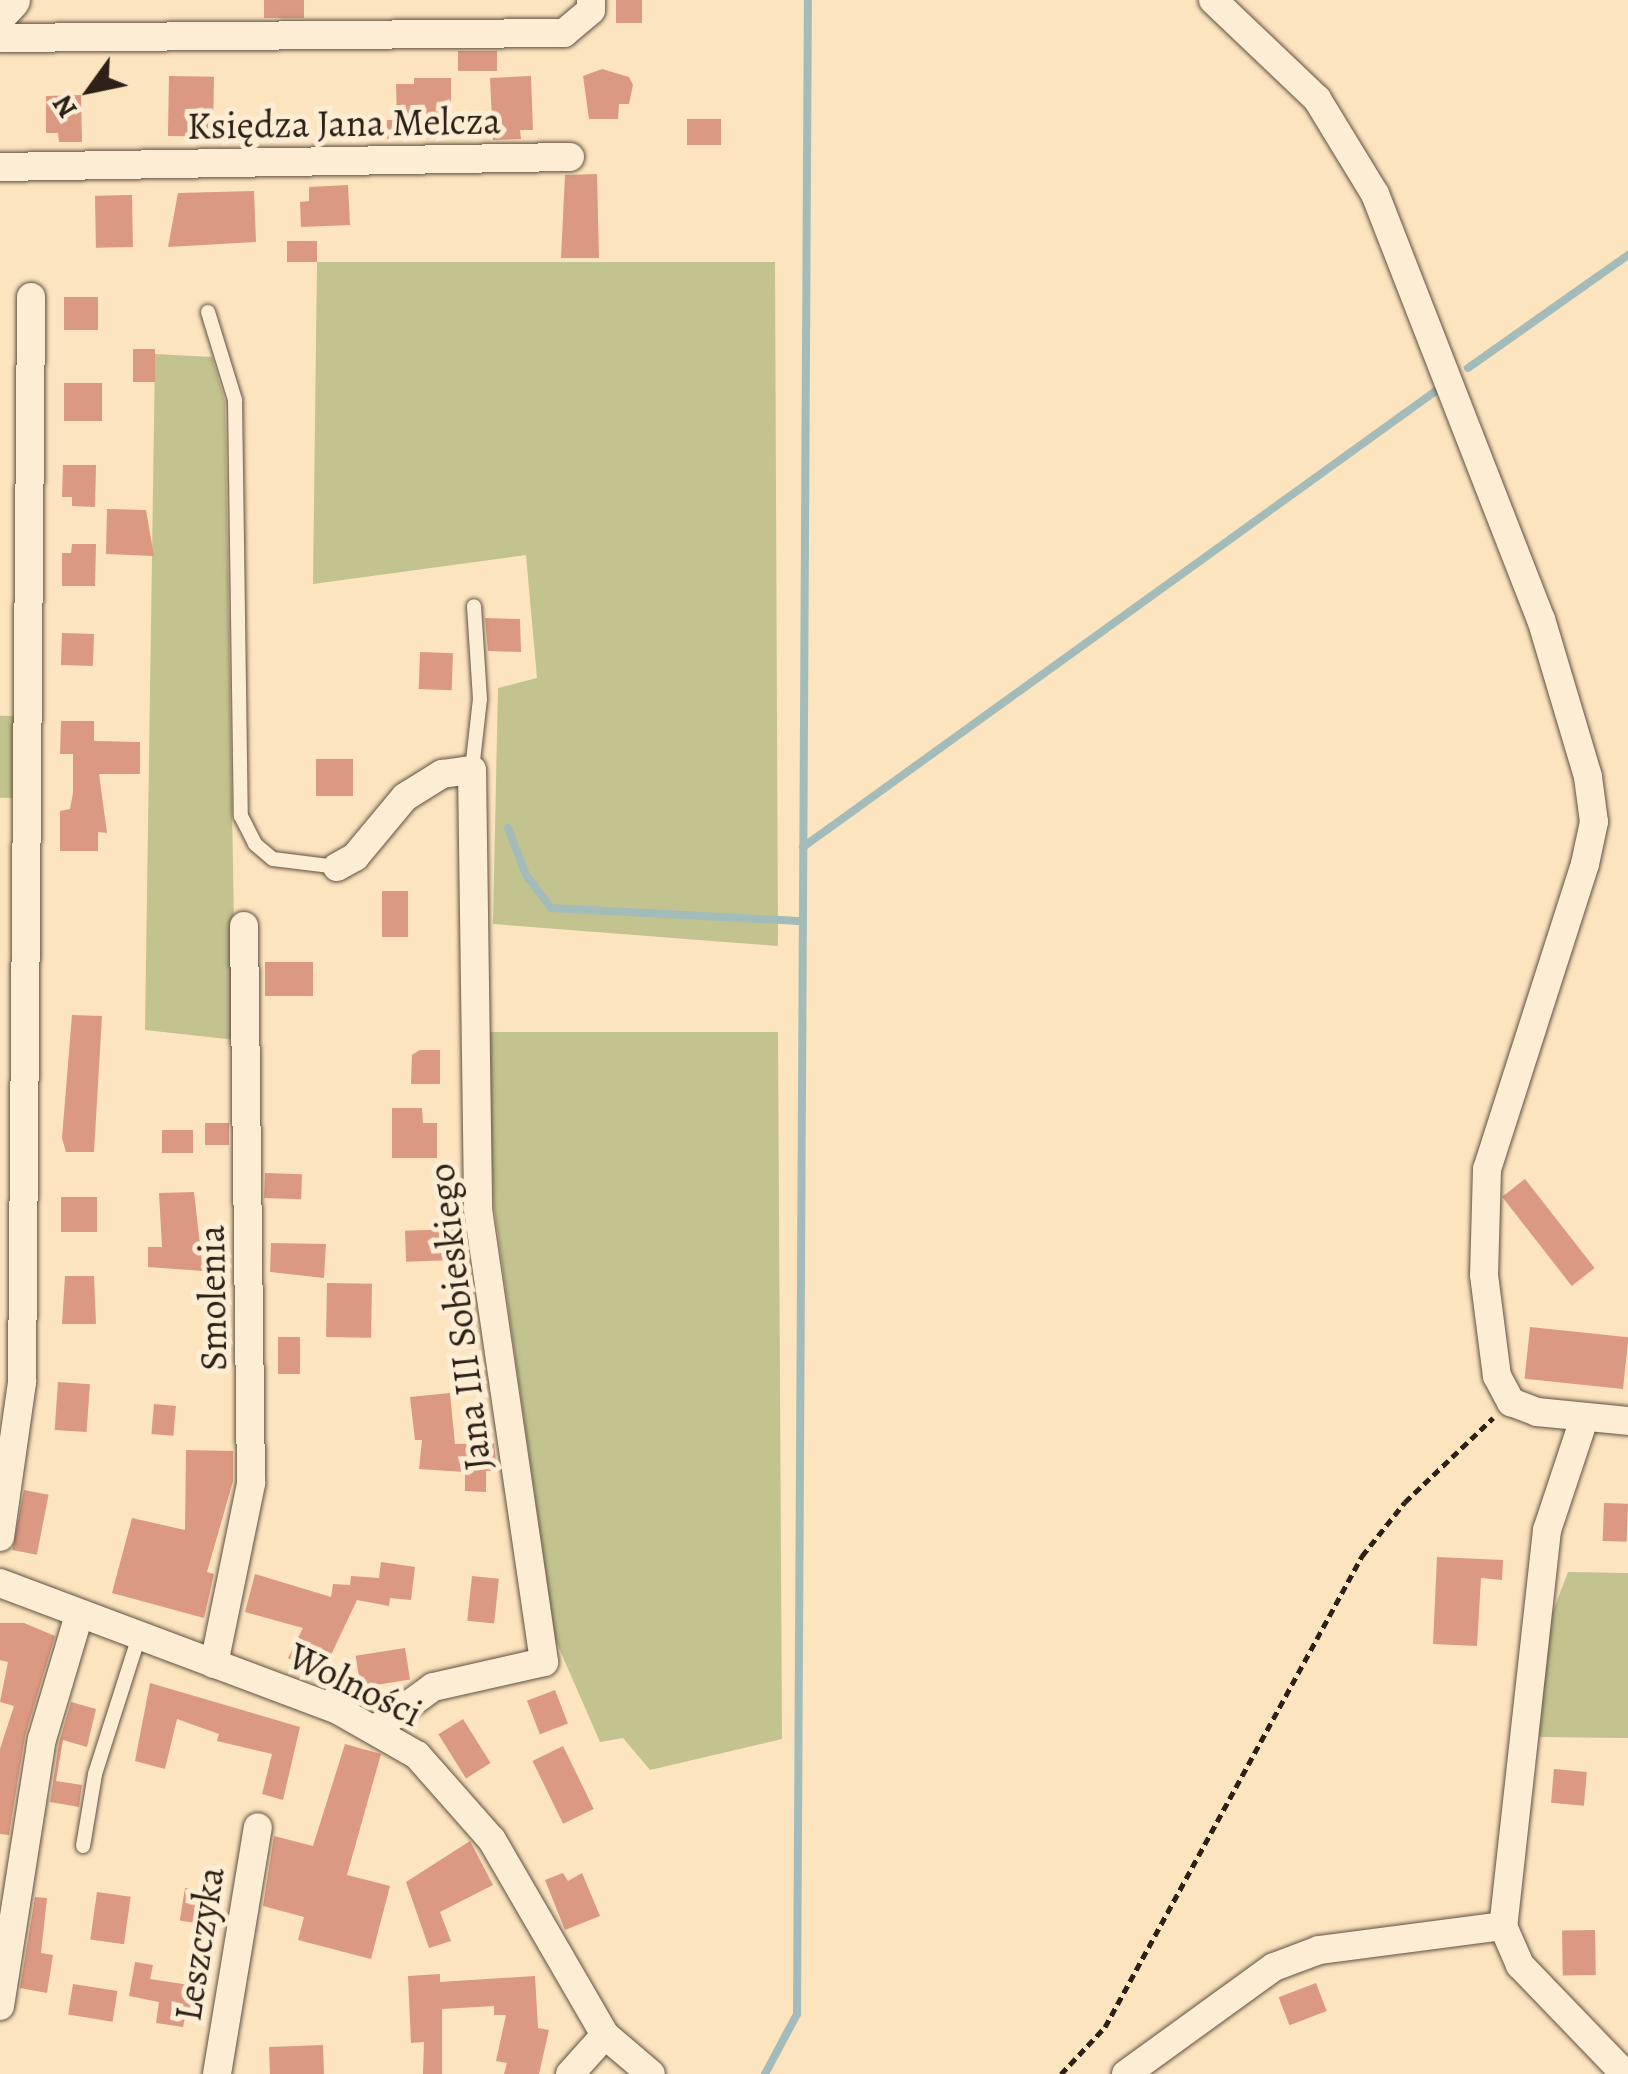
<!DOCTYPE html>
<html>
<head>
<meta charset="utf-8">
<style>
	body { margin:0 }
	#map { position:relative; width:1628px; height:2074px; overflow:hidden; background:#fce4be; font-family:Alegreya,serif }
	div>[style] { position:absolute }
	[style*='--x'] { left:calc(var(--x)*1px); top:calc(var(--y)*1px); width:calc(var(--w)*1px); rotate:calc(var(--a)*1deg) }
	.green>* { inset:0; background:#c2c38f; transform-origin:0 0 }
	.stream>* { height:8px; margin:-4px; padding:0 4px; transform-origin:4px; border-radius:4px; background:#a3bcba }
	.building>* { inset:0; background:#db9981; transform-origin:0 0 }
	.path>* { height:5px; margin-top:-2.5px; transform-origin:0; background:repeating-linear-gradient(90deg,#2c2017 0 8px,transparent 0 13px) }
	.roads { filter:drop-shadow(0 0 2px #605141) drop-shadow(0 0 2px #605141) }
	.service>* { height:14px; margin:-7px; padding:0 7px; transform-origin:7px; border-radius:7px; background:#fdedd5 }
	.minor>* { height:28px; margin:-14px; padding:0 14px; transform-origin:14px; border-radius:14px; background:#fdedd5 }
	.secondary>* { height:38px; margin:-19px; padding:0 19px; transform-origin:19px; border-radius:19px; background:#fdedd5 }
	span { translate:-50% -50%; white-space:nowrap; text-align:center; line-height:1.15; -webkit-text-stroke:10px #fdedd5; paint-order:stroke }
	.street-label { font-size:38px; color:#2c2017 }
	.north { position:absolute; left:40px; top:40px; width:100px; height:100px; -webkit-text-stroke:8px #fdedd5; paint-order:stroke; rotate:237deg; font-size:28px; font-weight:700; line-height:40px; text-align:center; color:#2c2017 }
	.north::after { content:''; display:block; margin:auto; width:35px; height:45px; background:#2c2017; clip-path:polygon(50% 0,100% 100%,50% 72%,0 100%) }
</style>
</head>
<body>
<div id="map">
	<div class="green">
		<div style="clip-path:polygon(317px 262px,775px 262px,778px 946px,493px 924px,498px 688px,537px 678px,526px 555px,313px 584px)"></div>
		<div style="clip-path:polygon(155px 354px,212px 357px,225px 402px,236px 1040px,145px 1030px)"></div>
		<div style="left:15px;top:716px;width:82px;height:15px;rotate:91deg"></div>
		<div style="clip-path:polygon(486px 1032px,778px 1032px,782px 1739px,650px 1770px,623px 1738px,600px 1742px,555px 1639px,494px 1206px)"></div>
		<div style="clip-path:polygon(1568px 1572px,1628px 1573px,1628px 1738px,1534px 1737px,1544px 1635px)"></div>
	</div>
	<div class="stream">
		<div style="--x:1468;--y:368;--w:196;--a:-35.2"></div>
		<div style="--x:508;--y:828;--w:50;--a:69"></div>
		<div style="--x:526;--y:875;--w:41;--a:52.9"></div>
		<div style="--x:551;--y:908;--w:252;--a:3"></div>
		<div style="--x:803;--y:847;--w:782;--a:-35.78"></div>
		<div style="--x:765;--y:2074;--w:68;--a:-61.9"></div>
		<div style="--x:797;--y:2014;--w:2014;--a:-89.69"></div>
	</div>
	<div class="building">
		<div style="left:264px;top:0;width:40px;height:18px"></div>
		<div style="left:616px;top:0;width:26px;height:23px"></div>
		<div style="left:458px;top:51px;width:39px;height:20px"></div>
		<div style="clip-path:polygon(602px 69px,629px 77px,633px 85px,629px 104px,619px 104px,618px 119px,589px 119px,583px 76px)"></div>
		<div style="left:169px;top:76px;width:45px;height:60px;rotate:1deg"></div>
		<div style="clip-path:polygon(531px 76px,533px 130px,520px 130px,521px 139px,493px 140px,490px 78px)"></div>
		<div style="clip-path:polygon(414px 78px,451px 78px,451px 104px,439px 104px,439px 139px,387px 139px,387px 120px,397px 120px,396px 84px,414px 84px)"></div>
		<div style="clip-path:polygon(81px 95px,82px 142px,59px 142px,58px 133px,46px 133px,46px 96px)"></div>
		<div style="left:687px;top:119px;width:34px;height:26px"></div>
		<div style="clip-path:polygon(597px 174px,599px 258px,561px 258px,565px 175px)"></div>
		<div style="clip-path:polygon(348px 185px,350px 225px,301px 227px,300px 202px,309px 201px,309px 187px)"></div>
		<div style="clip-path:polygon(254px 191px,256px 242px,168px 247px,178px 193px)"></div>
		<div style="left:132px;top:195px;width:52px;height:37px;rotate:89deg"></div>
		<div style="left:317px;top:241px;width:21px;height:30px;rotate:90deg"></div>
		<div style="left:64px;top:297px;width:34px;height:33px"></div>
		<div style="left:133px;top:349px;width:22px;height:33px"></div>
		<div style="left:64px;top:383px;width:38px;height:38px"></div>
		<div style="clip-path:polygon(63px 465px,96px 465px,95px 507px,72px 506px,72px 497px,62px 497px)"></div>
		<div style="clip-path:polygon(107px 509px,146px 510px,154px 556px,106px 554px)"></div>
		<div style="clip-path:polygon(72px 544px,96px 544px,95px 586px,62px 586px,62px 553px,71px 553px)"></div>
		<div style="clip-path:polygon(485px 618px,520px 619px,521px 652px,488px 651px)"></div>
		<div style="left:62px;top:633px;width:32px;height:32px;rotate:2deg"></div>
		<div style="left:420px;top:652px;width:33px;height:37px;rotate:2deg"></div>
		<div style="clip-path:polygon(61px 721px,94px 721px,94px 741px,140px 742px,140px 774px,99px 774px,107px 833px,98px 832px,98px 851px,60px 851px,60px 811px,70px 809px,73px 793px,73px 754px,60px 754px)"></div>
		<div style="left:316px;top:759px;width:37px;height:37px"></div>
		<div style="left:382px;top:891px;width:26px;height:46px"></div>
		<div style="left:313px;top:962px;width:34px;height:48px;rotate:90deg"></div>
		<div style="clip-path:polygon(72px 1015px,102px 1016px,94px 1152px,66px 1152px,62px 1138px)"></div>
		<div style="clip-path:polygon(420px 1050px,440px 1050px,440px 1084px,411px 1084px,412px 1055px)"></div>
		<div style="clip-path:polygon(392px 1108px,422px 1108px,423px 1123px,437px 1123px,437px 1158px,392px 1158px)"></div>
		<div style="left:205px;top:1123px;width:24px;height:22px"></div>
		<div style="left:193px;top:1130px;width:23px;height:31px;rotate:90deg"></div>
		<div style="left:265px;top:1173px;width:37px;height:25px;rotate:2deg"></div>
		<div style="left:1525px;top:1179px;width:113px;height:29px;rotate:52deg"></div>
		<div style="clip-path:polygon(194px 1192px,203px 1271px,148px 1267px,148px 1247px,162px 1247px,159px 1193px)"></div>
		<div style="left:61px;top:1197px;width:36px;height:35px"></div>
		<div style="left:455px;top:1229px;width:31px;height:50px;rotate:88deg"></div>
		<div style="clip-path:polygon(271px 1243px,326px 1244px,324px 1278px,270px 1272px)"></div>
		<div style="clip-path:polygon(65px 1276px,94px 1276px,96px 1324px,62px 1324px)"></div>
		<div style="left:327px;top:1283px;width:45px;height:54px;rotate:1deg"></div>
		<div style="left:1530px;top:1327px;width:99px;height:52px;rotate:6deg"></div>
		<div style="left:278px;top:1337px;width:22px;height:37px"></div>
		<div style="left:58px;top:1382px;width:32px;height:48px;rotate:4deg"></div>
		<div style="clip-path:polygon(450px 1393px,455px 1444px,494px 1443px,497px 1471px,486px 1471px,486px 1492px,465px 1491px,465px 1472px,419px 1469px,422px 1440px,415px 1440px,410px 1397px)"></div>
		<div style="left:154px;top:1404px;width:22px;height:30px;rotate:5deg"></div>
		<div style="clip-path:polygon(186px 1450px,233px 1451px,233px 1481px,207px 1572px,214px 1574px,204px 1618px,112px 1593px,132px 1518px,185px 1530px)"></div>
		<div style="left:24px;top:1490px;width:25px;height:61px;rotate:11deg"></div>
		<div style="left:1604px;top:1503px;width:24px;height:38px;rotate:2deg"></div>
		<div style="clip-path:polygon(1437px 1557px,1503px 1560px,1502px 1580px,1481px 1578px,1477px 1646px,1433px 1644px)"></div>
		<div style="clip-path:polygon(381px 1562px,415px 1567px,411px 1600px,390px 1598px,389px 1606px,357px 1600px,322px 1674px,288px 1658px,303px 1628px,245px 1612px,255px 1574px,331px 1597px,333px 1584px,350px 1585px,351px 1576px,379px 1578px)"></div>
		<div style="left:472px;top:1576px;width:27px;height:45px;rotate:6deg"></div>
		<div style="clip-path:polygon(0 1623px,24px 1623px,55px 1636px,25px 1736px,9px 1835px,0 1834px,0 1749px,14px 1706px,0 1702px,8px 1662px,0 1660px)"></div>
		<div style="left:405px;top:1648px;width:32px;height:50px;rotate:81deg"></div>
		<div style="clip-path:polygon(150px 1683px,300px 1727px,283px 1800px,262px 1794px,272px 1754px,217px 1741px,219px 1734px,177px 1719px,165px 1769px,135px 1761px)"></div>
		<div style="left:555px;top:1690px;width:36px;height:30px;rotate:69deg"></div>
		<div style="clip-path:polygon(71px 1702px,96px 1709px,87px 1747px,63px 1740px,56px 1781px,82px 1785px,79px 1807px,50px 1802px,59px 1743px)"></div>
		<div style="left:463px;top:1719px;width:52px;height:29px;rotate:58deg"></div>
		<div style="clip-path:polygon(345px 1744px,381px 1754px,347px 1875px,390px 1886px,371px 1959px,298px 1940px,304px 1917px,263px 1906px,274px 1836px,313px 1846px)"></div>
		<div style="left:563px;top:1746px;width:70px;height:34px;rotate:64deg"></div>
		<div style="left:1554px;top:1769px;width:33px;height:34px;rotate:5deg"></div>
		<div style="clip-path:polygon(470px 1841px,493px 1885px,440px 1912px,451px 1941px,429px 1948px,406px 1882px)"></div>
		<div style="clip-path:polygon(563px 1873px,568px 1881px,582px 1873px,600px 1916px,565px 1930px,545px 1880px)"></div>
		<div style="left:185px;top:1888px;width:32px;height:33px;rotate:9deg"></div>
		<div style="left:97px;top:1892px;width:34px;height:48px;rotate:8deg"></div>
		<div style="clip-path:polygon(35px 1897px,47px 1898px,41px 1953px,53px 1955px,47px 1993px,20px 1988px)"></div>
		<div style="left:1595px;top:1930px;width:45px;height:33px;rotate:89deg"></div>
		<div style="clip-path:polygon(135px 1962px,153px 1965px,150px 1979px,202px 1987px,198px 2020px,185px 2018px,183px 2027px,156px 2023px,159px 2002px,129px 1996px)"></div>
		<div style="clip-path:polygon(440px 1974px,440px 1982px,535px 1976px,538px 2028px,549px 2030px,539px 2074px,504px 2074px,507px 2063px,496px 2061px,506px 2015px,494px 2015px,494px 2006px,442px 2009px,442px 2074px,423px 2074px,424px 2042px,411px 2043px,408px 1976px)"></div>
		<div style="left:1316px;top:1983px;width:30px;height:40px;rotate:69deg"></div>
		<div style="left:73px;top:1984px;width:45px;height:31px;rotate:9deg"></div>
		<div style="left:323px;top:2045px;width:29px;height:54px;rotate:88deg"></div>
	</div>
	<div class="path">
		<div style="--x:1061;--y:2074;--w:64;--a:-46.9"></div>
		<div style="--x:1105;--y:2027;--w:537;--a:-61.38"></div>
		<div style="--x:1362;--y:1556;--w:69;--a:-51.5"></div>
		<div style="--x:1405;--y:1502;--w:122;--a:-43.7"></div>
	</div>
	<div class="roads">
		<div class="service">
			<div style="--x:208;--y:312;--w:92;--a:72.9"></div>
			<div style="--x:235;--y:400;--w:416;--a:89.2"></div>
			<div style="--x:241;--y:816;--w:31;--a:63"></div>
			<div style="--x:255;--y:844;--w:23;--a:40"></div>
			<div style="--x:273;--y:859;--w:64;--a:7.1"></div>
			<div style="--x:472;--y:770;--w:71;--a:-83.6"></div>
			<div style="--x:480;--y:699;--w:93;--a:-93.7"></div>
			<div style="--x:83;--y:1846;--w:73;--a:-80.5"></div>
			<div style="--x:95;--y:1774;--w:145;--a:-72.3"></div>
		</div>
		<div class="minor">
			<div style="--x:1213;--y:0;--w:144;--a:43.6"></div>
			<div style="--x:1317;--y:99;--w:111;--a:58.6"></div>
			<div style="--x:1375;--y:194;--w:456;--a:68.7"></div>
			<div style="--x:1541;--y:619;--w:165;--a:73.4"></div>
			<div style="--x:1588;--y:777;--w:45;--a:82.4"></div>
			<div style="--x:1594;--y:822;--w:43;--a:102.1"></div>
			<div style="--x:1585;--y:864;--w:320;--a:107.8"></div>
			<div style="--x:1487;--y:1169;--w:106;--a:91.6"></div>
			<div style="--x:1484;--y:1275;--w:102;--a:82.7"></div>
			<div style="--x:1497;--y:1376;--w:30;--a:62"></div>
			<div style="--x:1511;--y:1402;--w:28;--a:21"></div>
			<div style="--x:1537;--y:1412;--w:91;--a:5.6"></div>
			<div style="--x:0;--y:38;--w:564;--a:-0.51"></div>
			<div style="--x:564;--y:33;--w:35;--a:-40"></div>
			<div style="--x:591;--y:10;--w:10;--a:-90"></div>
			<div style="--x:0;--y:167;--w:570;--a:-1.01"></div>
			<div style="--x:337;--y:867;--w:21;--a:-29"></div>
			<div style="--x:355;--y:857;--w:78;--a:-50.2"></div>
			<div style="--x:405;--y:797;--w:44;--a:-31.9"></div>
			<div style="--x:442;--y:774;--w:30;--a:-8"></div>
			<div style="--x:472;--y:770;--w:439;--a:89.2"></div>
			<div style="--x:478;--y:1209;--w:458;--a:81.7"></div>
			<div style="--x:544;--y:1662;--w:114;--a:167.3"></div>
			<div style="--x:433;--y:1687;--w:69;--a:143.8"></div>
			<div style="--x:1584;--y:1419;--w:117;--a:108.4"></div>
			<div style="--x:1547;--y:1530;--w:398;--a:96.3"></div>
			<div style="--x:1503;--y:1926;--w:43;--a:66.4"></div>
			<div style="--x:1520;--y:1965;--w:151;--a:46.1"></div>
			<div style="--x:0;--y:1537;--w:157;--a:-81.9"></div>
			<div style="--x:22;--y:1382;--w:1085;--a:-89.52"></div>
			<div style="--x:0;--y:1583;--w:361;--a:20.6"></div>
			<div style="--x:338;--y:1710;--w:91;--a:29.7"></div>
			<div style="--x:417;--y:1755;--w:113;--a:48.6"></div>
			<div style="--x:492;--y:1840;--w:225;--a:59.9"></div>
			<div style="--x:605;--y:2035;--w:60;--a:40.3"></div>
			<div style="--x:214;--y:1664;--w:185;--a:-78.4"></div>
			<div style="--x:251;--y:1483;--w:557;--a:-90.72"></div>
			<div style="--x:0;--y:2006;--w:270;--a:-81.1"></div>
			<div style="--x:42;--y:1739;--w:129;--a:-73.4"></div>
			<div style="--x:217;--y:2074;--w:250;--a:-80.6"></div>
			<div style="--x:570;--y:2074;--w:52;--a:-48.1"></div>
			<div style="--x:1126;--y:2074;--w:183;--a:-35.9"></div>
			<div style="--x:1274;--y:1967;--w:48;--a:-20.7"></div>
			<div style="--x:1319;--y:1950;--w:186;--a:-7.4"></div>
		</div>
		<div class="secondary">
			<div style="--x:0;--y:12;--w:16;--a:-47"></div>
		</div>
	</div>
	<div class="street-label">
		<span style="left:344px;top:124px;rotate:-1deg">Księdza Jana Melcza</span>
		<span style="left:213px;top:1298px;rotate:-91deg">Smolenia</span>
		<span style="left:460px;top:1317px;rotate:-97deg">Jana III Sobieskiego</span>
		<span style="left:355px;top:1685px;rotate:26deg">Wolności</span>
		<span style="left:200px;top:1944px;rotate:-81deg">Leszczyka</span>
	</div>
	<div class="north">N</div>
</div>
</body>
</html>
